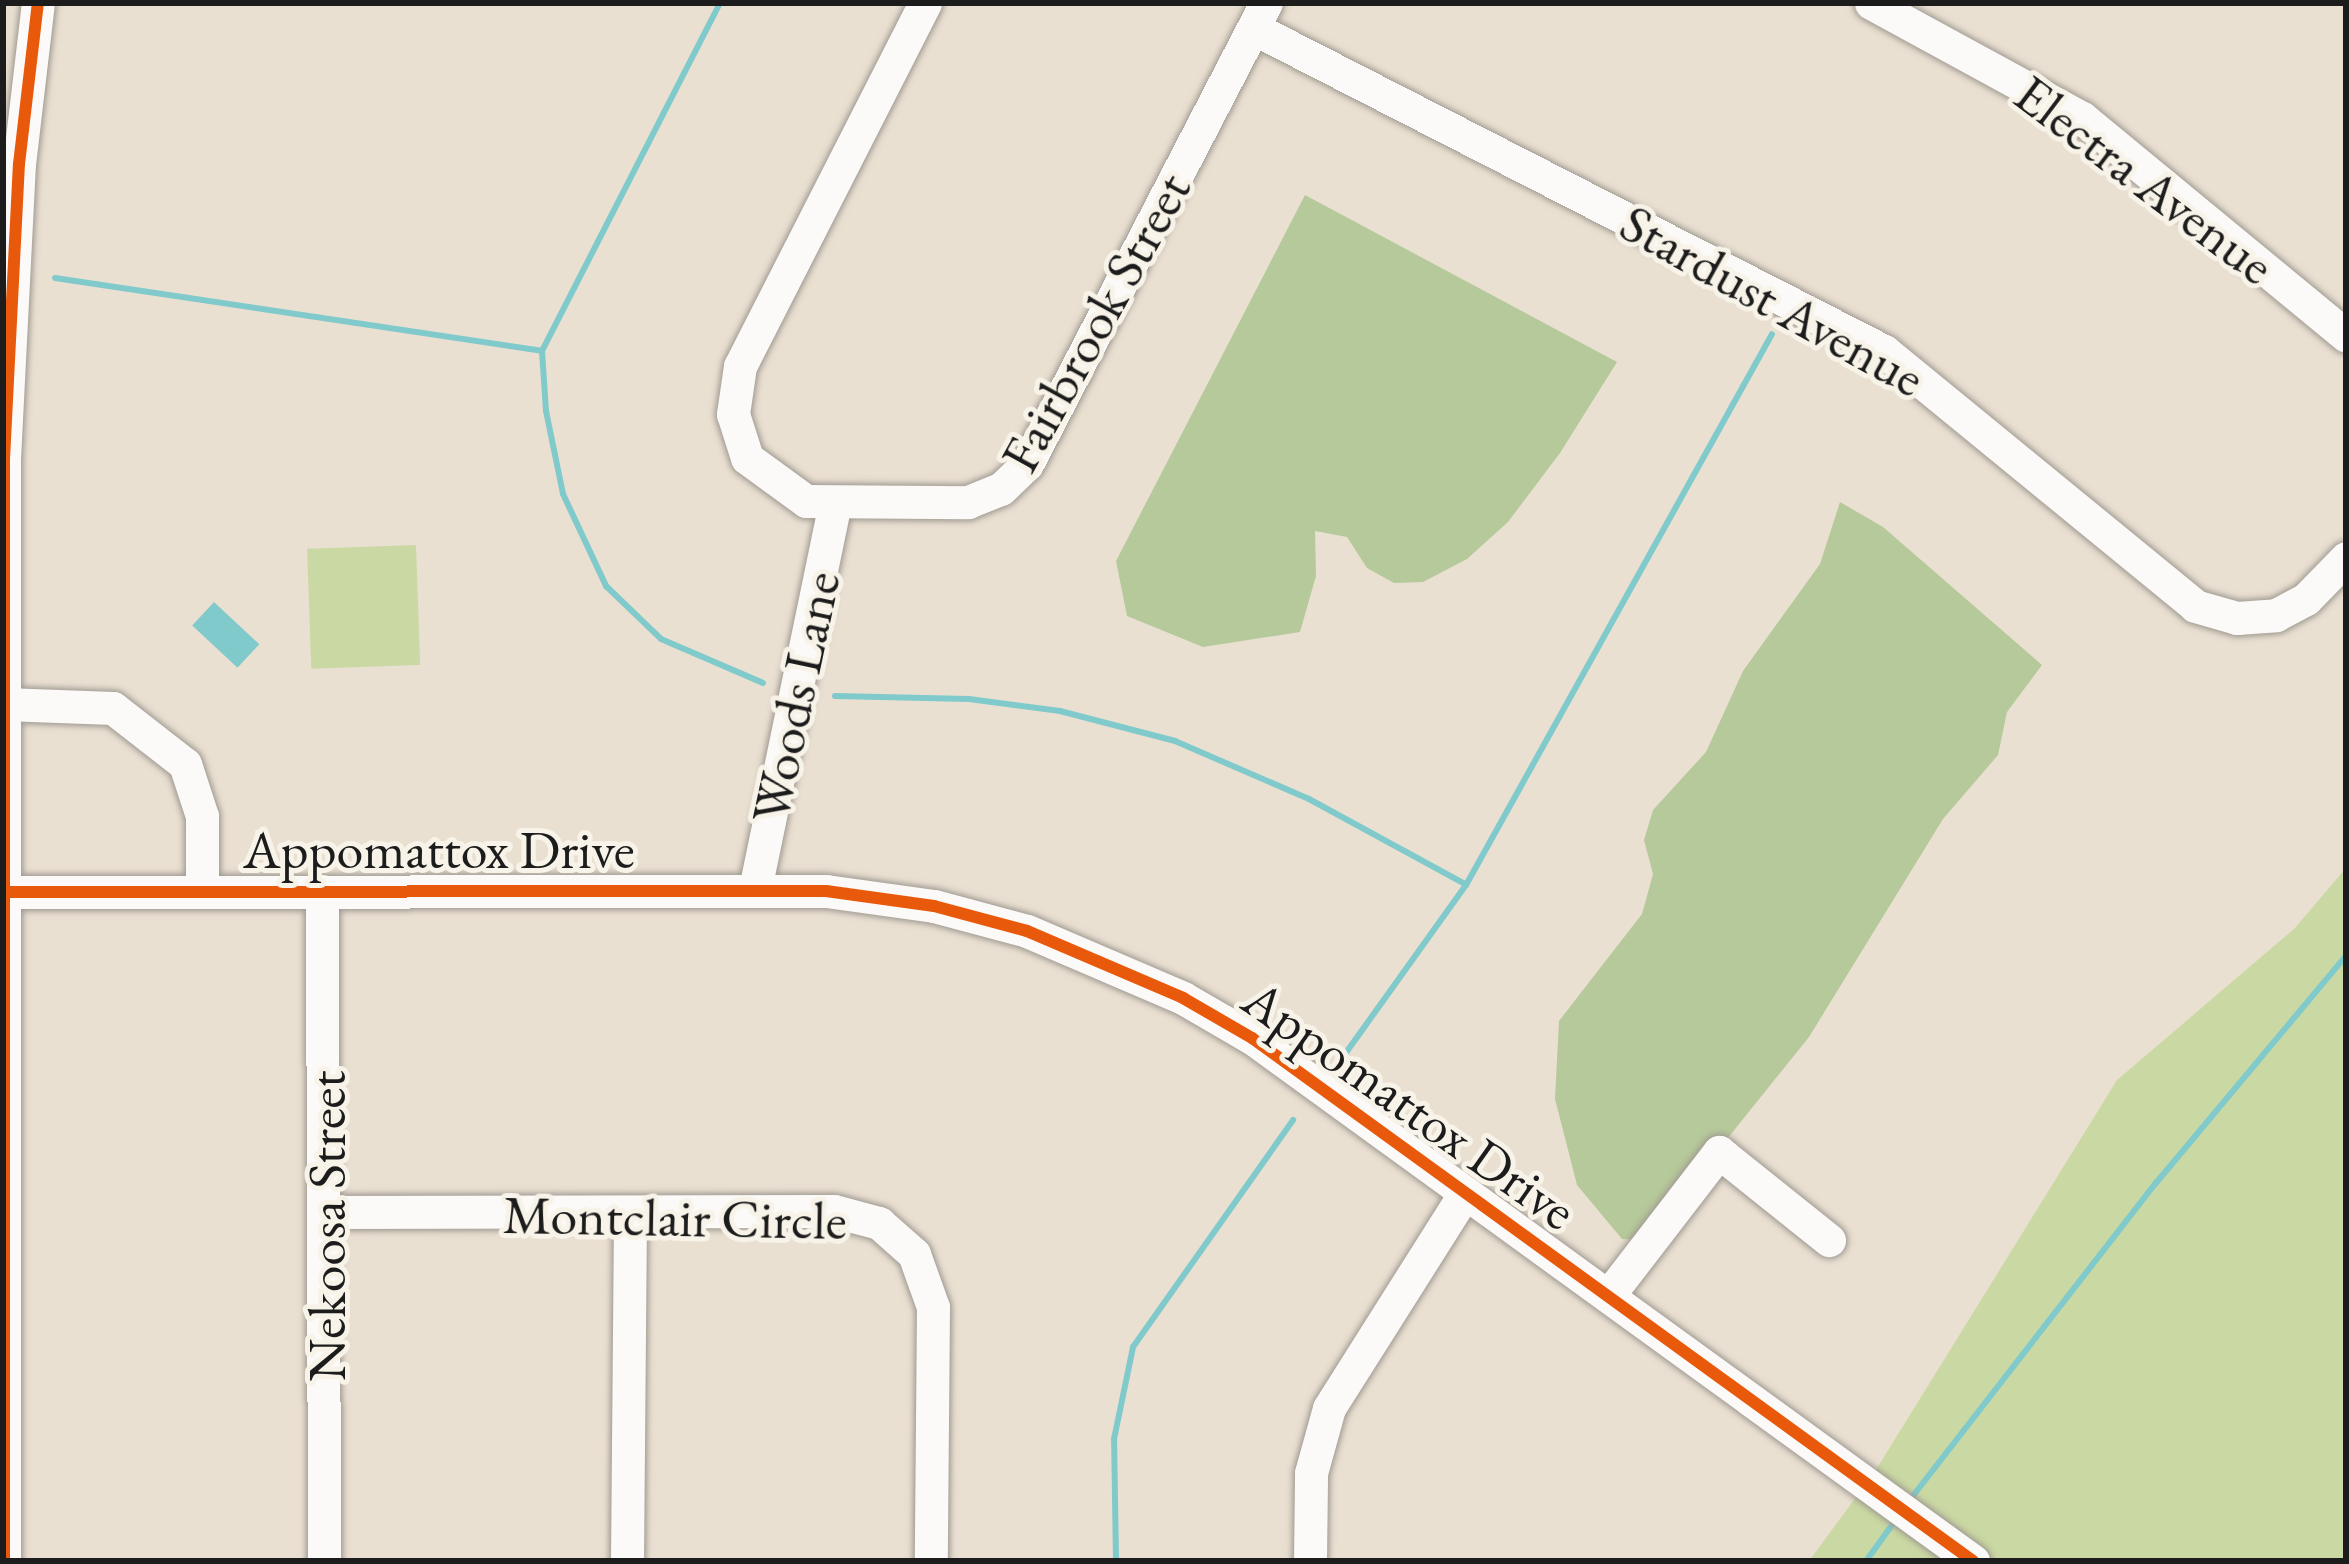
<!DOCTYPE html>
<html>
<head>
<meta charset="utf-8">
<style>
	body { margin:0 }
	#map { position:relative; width:2349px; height:1564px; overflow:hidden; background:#eae0d2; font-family:"EB Garamond",serif }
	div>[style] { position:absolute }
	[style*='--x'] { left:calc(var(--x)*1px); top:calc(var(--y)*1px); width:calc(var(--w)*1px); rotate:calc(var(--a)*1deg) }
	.green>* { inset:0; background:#cad9a3; transform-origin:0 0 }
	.forest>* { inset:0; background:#b6c99a }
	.water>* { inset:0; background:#80cacc; transform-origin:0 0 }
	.stream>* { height:6px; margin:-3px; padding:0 3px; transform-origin:3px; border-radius:3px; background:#80cacc }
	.path>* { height:4.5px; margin-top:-2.25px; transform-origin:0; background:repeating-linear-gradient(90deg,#c7c5c1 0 9px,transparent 0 18px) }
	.roads { filter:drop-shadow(0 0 3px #a09a92) drop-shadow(0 0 3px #a09a92) }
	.minor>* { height:33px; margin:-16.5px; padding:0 16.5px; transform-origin:16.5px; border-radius:16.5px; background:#fcfaf8 }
	.cycleway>* { height:12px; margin:-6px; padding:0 6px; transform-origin:6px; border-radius:6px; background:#e8590c }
	span { translate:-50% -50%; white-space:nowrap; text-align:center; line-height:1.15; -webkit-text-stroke:10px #f7f3e8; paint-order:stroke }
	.street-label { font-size:54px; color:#1c1c1c }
	.frame { position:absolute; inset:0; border:6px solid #1c1c1c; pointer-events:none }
</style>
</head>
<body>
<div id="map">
	<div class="green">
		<div style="left:416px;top:545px;width:120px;height:109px;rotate:88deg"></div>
		<div style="clip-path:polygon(2346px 868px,2346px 1561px,1991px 1561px,1874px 1473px,2117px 1080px,2294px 929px)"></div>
		<div style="clip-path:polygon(1859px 1493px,1953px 1561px,1809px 1561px)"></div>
	</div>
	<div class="forest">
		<div style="clip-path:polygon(1305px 195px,1617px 362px,1560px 453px,1508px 522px,1467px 559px,1423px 582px,1394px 583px,1367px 568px,1347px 537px,1315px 531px,1316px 576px,1300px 632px,1203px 647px,1127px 616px,1116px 561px)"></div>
		<div style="clip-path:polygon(1840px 502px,1883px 527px,2042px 665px,2007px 712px,1998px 755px,1943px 819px,1809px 1037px,1646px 1240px,1622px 1239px,1577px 1185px,1555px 1099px,1559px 1021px,1642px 914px,1653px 874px,1644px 840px,1653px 810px,1706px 752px,1743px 671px,1820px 564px)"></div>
	</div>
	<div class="water">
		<div style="left:214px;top:602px;width:62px;height:32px;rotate:43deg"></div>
	</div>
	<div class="stream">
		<div style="--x:720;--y:3;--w:391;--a:117.1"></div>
		<div style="--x:542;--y:351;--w:60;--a:86.2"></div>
		<div style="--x:546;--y:411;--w:85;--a:78.4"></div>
		<div style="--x:563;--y:494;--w:102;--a:64.9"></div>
		<div style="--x:606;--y:586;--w:76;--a:43.9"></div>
		<div style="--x:661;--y:639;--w:111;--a:23.3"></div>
		<div style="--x:55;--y:278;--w:492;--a:8.5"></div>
		<div style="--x:835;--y:696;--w:134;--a:1.3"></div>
		<div style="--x:969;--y:699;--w:92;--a:7.5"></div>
		<div style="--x:1060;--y:711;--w:119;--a:14.6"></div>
		<div style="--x:1175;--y:741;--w:146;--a:23.4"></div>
		<div style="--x:1309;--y:799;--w:178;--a:28.6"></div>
		<div style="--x:1340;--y:1061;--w:216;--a:-54.4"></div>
		<div style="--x:1466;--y:885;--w:630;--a:-60.95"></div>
		<div style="--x:1909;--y:1501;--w:403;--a:-52.2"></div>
		<div style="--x:2156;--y:1183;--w:296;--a:-50.1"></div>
		<div style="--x:1116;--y:1561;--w:122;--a:-90.9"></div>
		<div style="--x:1114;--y:1439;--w:94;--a:-78.3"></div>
		<div style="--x:1133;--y:1347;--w:278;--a:-54.8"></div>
		<div style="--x:1866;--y:1561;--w:49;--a:-54.1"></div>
	</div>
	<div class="path">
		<div style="--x:2346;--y:1123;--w:6;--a:90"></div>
	</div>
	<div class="roads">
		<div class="minor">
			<div style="--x:925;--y:3;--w:407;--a:117"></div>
			<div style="--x:740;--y:366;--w:49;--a:98.3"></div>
			<div style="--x:733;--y:414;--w:46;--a:72.3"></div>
			<div style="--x:747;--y:458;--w:73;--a:36.1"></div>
			<div style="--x:806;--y:501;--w:162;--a:0.4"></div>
			<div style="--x:968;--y:502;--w:35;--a:-22"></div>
			<div style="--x:1001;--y:489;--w:36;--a:-44"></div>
			<div style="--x:1027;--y:464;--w:519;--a:-62.6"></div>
			<div style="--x:1871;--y:3;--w:240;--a:28.6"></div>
			<div style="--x:2082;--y:118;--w:342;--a:39.5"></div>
			<div style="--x:1253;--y:28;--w:709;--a:27.11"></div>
			<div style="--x:1884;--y:351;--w:402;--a:39.3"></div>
			<div style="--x:2195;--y:606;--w:44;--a:15.9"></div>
			<div style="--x:2237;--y:618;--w:39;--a:-4"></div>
			<div style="--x:2276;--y:615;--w:34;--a:-28"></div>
			<div style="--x:2306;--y:599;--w:57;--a:-45.7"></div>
			<div style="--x:4;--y:704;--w:109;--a:2.1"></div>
			<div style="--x:113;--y:708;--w:91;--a:37.9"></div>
			<div style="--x:185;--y:764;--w:55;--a:71.9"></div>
			<div style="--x:202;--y:816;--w:76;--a:90"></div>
			<div style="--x:755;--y:889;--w:391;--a:-78.3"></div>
			<div style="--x:322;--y:891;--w:670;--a:89.83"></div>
			<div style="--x:4;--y:892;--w:822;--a:-0.07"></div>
			<div style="--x:826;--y:891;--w:109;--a:7.9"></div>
			<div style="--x:934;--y:906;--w:96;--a:15"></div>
			<div style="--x:1027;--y:931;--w:170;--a:23.2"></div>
			<div style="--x:1183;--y:998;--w:80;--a:30.1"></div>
			<div style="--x:1252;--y:1038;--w:891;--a:35.96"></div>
			<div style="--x:327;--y:1212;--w:507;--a:-0.11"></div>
			<div style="--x:834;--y:1211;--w:47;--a:14.9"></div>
			<div style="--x:879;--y:1223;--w:47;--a:41.5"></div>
			<div style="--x:914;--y:1254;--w:56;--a:70.3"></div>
			<div style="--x:933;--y:1307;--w:254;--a:90.5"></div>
			<div style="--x:1608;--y:1296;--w:182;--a:-52.4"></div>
			<div style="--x:1719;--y:1152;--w:141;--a:38.7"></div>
			<div style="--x:4;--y:1561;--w:1102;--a:-90"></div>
			<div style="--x:4;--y:459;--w:295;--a:-87.1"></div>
			<div style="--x:19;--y:164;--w:162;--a:-83.3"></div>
			<div style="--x:627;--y:1561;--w:348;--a:-89.5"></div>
			<div style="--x:1310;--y:1561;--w:88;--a:-89.3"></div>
			<div style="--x:1311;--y:1473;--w:67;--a:-74.5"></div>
			<div style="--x:1329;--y:1408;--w:254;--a:-57.7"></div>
		</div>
	</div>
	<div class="cycleway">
		<div style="--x:4;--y:892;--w:822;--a:-0.07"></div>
		<div style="--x:826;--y:891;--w:109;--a:7.9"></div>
		<div style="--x:934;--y:906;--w:96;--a:15"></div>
		<div style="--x:1027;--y:931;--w:170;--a:23.2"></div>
		<div style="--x:1183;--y:998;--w:80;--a:30.1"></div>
		<div style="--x:1252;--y:1038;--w:891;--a:35.96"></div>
		<div style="--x:4;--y:1561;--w:1102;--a:-90"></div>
		<div style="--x:4;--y:459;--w:295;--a:-87.1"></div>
		<div style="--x:19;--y:164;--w:162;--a:-83.3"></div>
	</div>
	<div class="street-label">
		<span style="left:2145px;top:179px;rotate:37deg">Electra Avenue</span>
		<span style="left:1773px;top:300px;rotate:29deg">Stardust Avenue</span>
		<span style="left:1095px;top:322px;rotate:-61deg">Fairbrook Street</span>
		<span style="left:795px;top:697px;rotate:-78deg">Woods Lane</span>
		<span style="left:439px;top:849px">Appomattox Drive</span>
		<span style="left:1410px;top:1104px;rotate:35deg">Appomattox Drive</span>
		<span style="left:675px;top:1217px;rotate:1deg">Montclair Circle</span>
		<span style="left:326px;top:1226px;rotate:-90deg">Nekoosa Street</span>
	</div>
	<div class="frame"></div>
</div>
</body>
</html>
